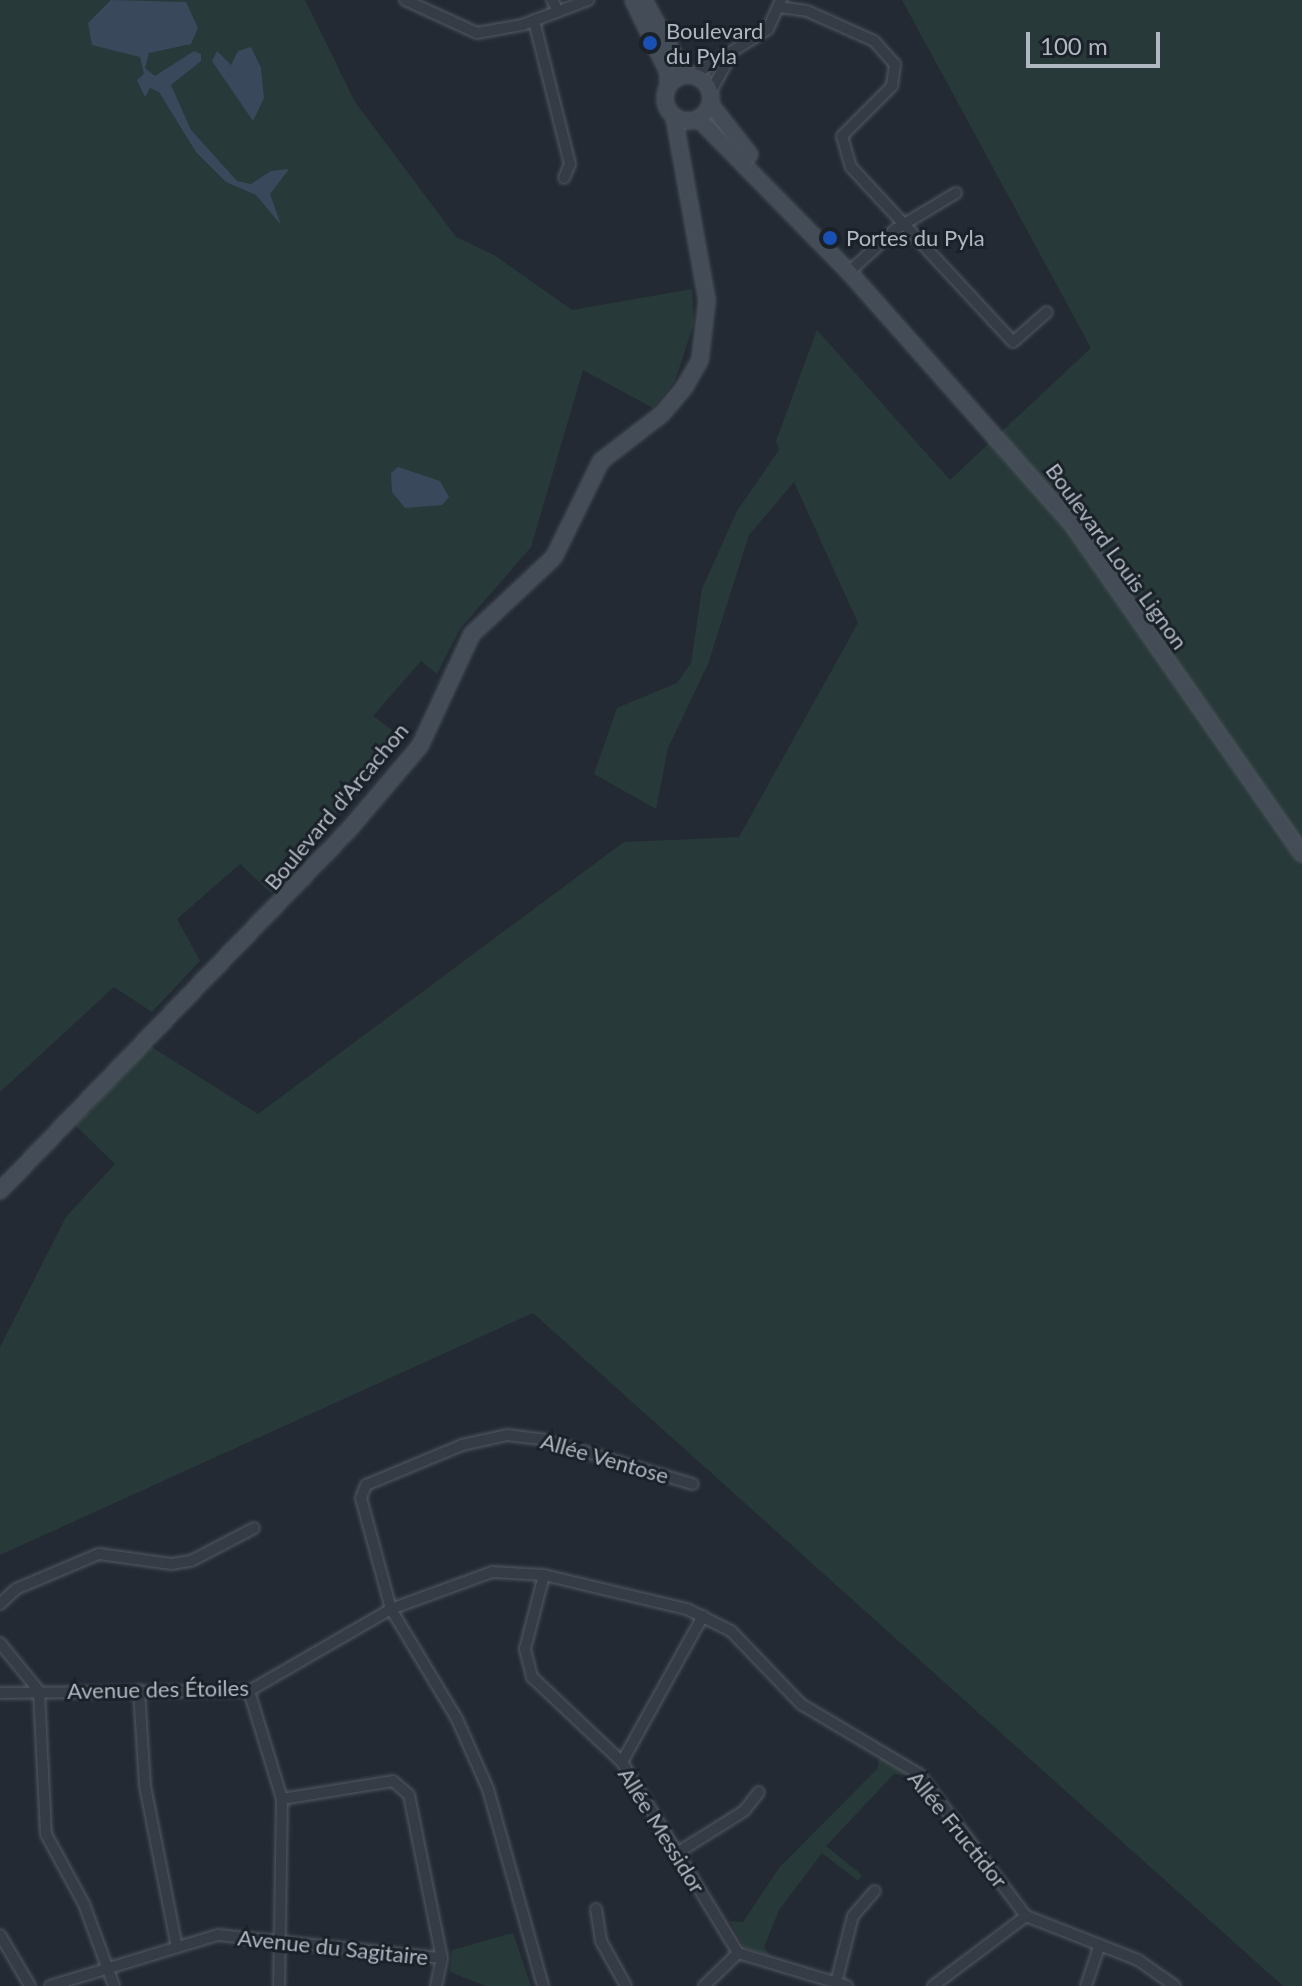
<!DOCTYPE html>
<html>
<head>
<meta charset="utf-8">
<style>
	body { margin:0 }
	#map { position:relative; width:1302px; height:1986px; overflow:hidden; background:#232a34; font-family:Lato,sans-serif }
	div>[style] { position:absolute }
	[style*='--x'] { left:calc(var(--x)*1px); top:calc(var(--y)*1px); width:calc(var(--w)*1px); rotate:calc(var(--a)*1deg) }
	.green>* { inset:0; background:#283939 }
	.water>* { inset:0; background:#3a485b }
	.roads { filter:drop-shadow(0 0 2px #535a62) drop-shadow(0 0 2px #535a62) }
	.street>* { height:10px; margin:-5px; padding:0 5px; transform-origin:5px; border-radius:5px; background:#363c45 }
	.secondary>* { height:14px; margin:-7px; padding:0 7px; transform-origin:7px; border-radius:7px; background:#444c57 }
	.secondary>.ring { margin:-7px; padding:0; box-sizing:content-box; background:none; border:14px solid #444c57; border-radius:50% }
	.dots>* { width:22px; height:22px; translate:-50% -50%; box-sizing:border-box; border:4px solid #1b2129; border-radius:50% }
	span { translate:-50% -50%; white-space:nowrap; text-align:center; line-height:1.15; -webkit-text-stroke:6px #1b2129; paint-order:stroke }
	.poi-label { font-size:22px; color:#b0b7c1 }
	.left { translate:0 -50%; text-align:left }
	.street-label { font-size:22px; color:#b0b7c1 }
	.scale { position:absolute; left:1026px; top:32px; width:134px; height:36px; box-sizing:border-box; border:4px solid #b0b7c1; border-top:0; padding-left:10px; font-size:24px; line-height:28px; white-space:nowrap; color:#b0b7c1; -webkit-text-stroke:6px #1b2129; paint-order:stroke }
</style>
</head>
<body>
<div id="map">
	<div class="green">
		<div style="clip-path:polygon(0 0,305px 0,355px 102px,456px 237px,494px 255px,572px 310px,692px 289px,694px 323px,675px 381px,653px 408px,583px 370px,531px 547px,460px 629px,437px 674px,421px 661px,373px 716px,400px 736px,271px 893px,240px 864px,177px 919px,200px 961px,152px 1012px,114px 987px,0 1092px)"></div>
		<div style="clip-path:polygon(902px 0,1302px 0,1302px 1986px,1283px 1986px,533px 1313px,0 1555px,0 1347px,66px 1217px,115px 1164px,76px 1126px,150px 1046px,258px 1114px,624px 842px,739px 837px,858px 623px,794px 482px,749px 535px,708px 664px,668px 748px,656px 809px,594px 774px,617px 708px,677px 683px,691px 663px,702px 589px,737px 511px,779px 450px,776px 441px,817px 330px,950px 480px,1091px 348px)"></div>
		<div style="clip-path:polygon(880px 1757px,908px 1775px,894px 1774px,826px 1846px,862px 1875px,858px 1881px,822px 1853px,779px 1910px,764px 1947px,770px 1956px,744px 1947px,730px 1921px,743px 1922px,779px 1868px,877px 1769px)"></div>
		<div style="clip-path:polygon(513px 1933px,531px 1986px,486px 1986px,450px 1972px,452px 1950px)"></div>
	</div>
	<div class="water">
		<div style="clip-path:polygon(111px 0,186px 2px,198px 28px,191px 44px,149px 53px,145px 68px,155px 76px,194px 51px,201px 54px,201px 61px,171px 85px,191px 130px,237px 181px,251px 184px,271px 171px,289px 169px,270px 194px,281px 225px,256px 195px,226px 182px,196px 152px,159px 92px,150px 88px,145px 97px,137px 80px,144px 74px,140px 57px,92px 45px,88px 23px)"></div>
		<div style="clip-path:polygon(251px 47px,261px 68px,264px 98px,253px 121px,212px 61px,217px 51px,231px 65px,238px 51px)"></div>
		<div style="clip-path:polygon(398px 467px,440px 481px,449px 497px,442px 505px,405px 508px,392px 492px,391px 473px)"></div>
	</div>
	<div class="roads">
		<div class="street">
			<div style="--x:405;--y:0;--w:79;--a:24.6"></div>
			<div style="--x:477;--y:33;--w:46;--a:-10.1"></div>
			<div style="--x:522;--y:25;--w:71;--a:-20.7"></div>
			<div style="--x:552;--y:0;--w:13;--a:61"></div>
			<div style="--x:779;--y:7;--w:28;--a:8"></div>
			<div style="--x:807;--y:11;--w:73;--a:24.1"></div>
			<div style="--x:874;--y:41;--w:31;--a:48"></div>
			<div style="--x:895;--y:64;--w:22;--a:98"></div>
			<div style="--x:892;--y:86;--w:71;--a:135"></div>
			<div style="--x:842;--y:136;--w:32;--a:74"></div>
			<div style="--x:851;--y:167;--w:238;--a:47.2"></div>
			<div style="--x:1013;--y:342;--w:45;--a:-41.4"></div>
			<div style="--x:534;--y:21;--w:147;--a:75.9"></div>
			<div style="--x:570;--y:164;--w:15;--a:113"></div>
			<div style="--x:694;--y:75;--w:87;--a:-31.9"></div>
			<div style="--x:768;--y:29;--w:32;--a:-66"></div>
			<div style="--x:711;--y:91;--w:35;--a:-61"></div>
			<div style="--x:849;--y:272;--w:64;--a:-42.5"></div>
			<div style="--x:896;--y:229;--w:70;--a:-31"></div>
			<div style="--x:544;--y:1575;--w:76;--a:104.4"></div>
			<div style="--x:525;--y:1649;--w:29;--a:76"></div>
			<div style="--x:532;--y:1677;--w:124;--a:43.4"></div>
			<div style="--x:622;--y:1762;--w:223;--a:58.7"></div>
			<div style="--x:738;--y:1953;--w:114;--a:16.8"></div>
			<div style="--x:0;--y:1604;--w:22;--a:-43"></div>
			<div style="--x:16;--y:1589;--w:90;--a:-22.9"></div>
			<div style="--x:99;--y:1554;--w:73;--a:7.9"></div>
			<div style="--x:171;--y:1564;--w:20;--a:-9"></div>
			<div style="--x:191;--y:1561;--w:71;--a:-27.6"></div>
			<div style="--x:0;--y:1643;--w:62;--a:50.9"></div>
			<div style="--x:39;--y:1691;--w:143;--a:87.2"></div>
			<div style="--x:46;--y:1834;--w:80;--a:61.5"></div>
			<div style="--x:84;--y:1904;--w:87;--a:69.9"></div>
			<div style="--x:139;--y:1690;--w:96;--a:86.4"></div>
			<div style="--x:145;--y:1786;--w:164;--a:78.8"></div>
			<div style="--x:249;--y:1691;--w:113;--a:73"></div>
			<div style="--x:282;--y:1799;--w:187;--a:90.9"></div>
			<div style="--x:0;--y:1693;--w:249;--a:-0.5"></div>
			<div style="--x:249;--y:1691;--w:164;--a:-30"></div>
			<div style="--x:391;--y:1609;--w:108;--a:-20.1"></div>
			<div style="--x:492;--y:1572;--w:52;--a:3.3"></div>
			<div style="--x:544;--y:1575;--w:147;--a:13.4"></div>
			<div style="--x:687;--y:1609;--w:49;--a:26.6"></div>
			<div style="--x:731;--y:1631;--w:101;--a:46.2"></div>
			<div style="--x:801;--y:1704;--w:137;--a:30.7"></div>
			<div style="--x:919;--y:1774;--w:178;--a:53"></div>
			<div style="--x:1026;--y:1916;--w:120;--a:21.4"></div>
			<div style="--x:1138;--y:1960;--w:45;--a:35.1"></div>
			<div style="--x:622;--y:1762;--w:167;--a:-61"></div>
			<div style="--x:282;--y:1799;--w:112;--a:-9.2"></div>
			<div style="--x:393;--y:1781;--w:21;--a:41"></div>
			<div style="--x:409;--y:1795;--w:166;--a:78.6"></div>
			<div style="--x:442;--y:1958;--w:29;--a:102"></div>
			<div style="--x:677;--y:1853;--w:79;--a:-32.1"></div>
			<div style="--x:744;--y:1811;--w:24;--a:-52"></div>
			<div style="--x:596;--y:1909;--w:32;--a:81"></div>
			<div style="--x:601;--y:1941;--w:51;--a:60.9"></div>
			<div style="--x:0;--y:1935;--w:59;--a:59.5"></div>
			<div style="--x:836;--y:1983;--w:69;--a:-75.8"></div>
			<div style="--x:853;--y:1916;--w:33;--a:-49"></div>
			<div style="--x:50;--y:1986;--w:176;--a:-16.9"></div>
			<div style="--x:218;--y:1935;--w:225;--a:5.9"></div>
			<div style="--x:543;--y:1986;--w:205;--a:-105.6"></div>
			<div style="--x:488;--y:1789;--w:77;--a:-113.9"></div>
			<div style="--x:457;--y:1719;--w:128;--a:-121"></div>
			<div style="--x:391;--y:1609;--w:115;--a:-105.1"></div>
			<div style="--x:361;--y:1498;--w:14;--a:-69"></div>
			<div style="--x:366;--y:1485;--w:104;--a:-22.6"></div>
			<div style="--x:462;--y:1445;--w:46;--a:-12.5"></div>
			<div style="--x:507;--y:1435;--w:38;--a:7"></div>
			<div style="--x:545;--y:1440;--w:154;--a:16.6"></div>
			<div style="--x:704;--y:1986;--w:47;--a:-44.1"></div>
			<div style="--x:933;--y:1986;--w:116;--a:-37"></div>
			<div style="--x:1086;--y:1986;--w:41;--a:-71.6"></div>
		</div>
		<div class="secondary">
			<div style="--x:633;--y:0;--w:80;--a:64.1"></div>
			<div style="--x:668;--y:72;--w:14;--a:90"></div>
			<div style="--x:644;--y:0;--w:85;--a:61.3"></div>
			<div class="ring" style="left:665px;top:75px;width:32px;height:32px"></div>
			<div style="--x:711;--y:105;--w:63;--a:52"></div>
			<div style="--x:699;--y:119;--w:214;--a:45.6"></div>
			<div style="--x:849;--y:272;--w:337;--a:48.5"></div>
			<div style="--x:1072;--y:524;--w:402;--a:55.1"></div>
			<div style="--x:0;--y:1191;--w:499;--a:-46"></div>
			<div style="--x:347;--y:832;--w:113;--a:-49.7"></div>
			<div style="--x:420;--y:746;--w:123;--a:-65.1"></div>
			<div style="--x:472;--y:634;--w:112;--a:-43.2"></div>
			<div style="--x:554;--y:557;--w:107;--a:-63.9"></div>
			<div style="--x:601;--y:461;--w:77;--a:-37.6"></div>
			<div style="--x:662;--y:414;--w:34;--a:-50"></div>
			<div style="--x:684;--y:388;--w:32;--a:-60"></div>
			<div style="--x:700;--y:360;--w:60;--a:-83.3"></div>
			<div style="--x:707;--y:300;--w:186;--a:-100.2"></div>
		</div>
	</div>
	<div class="dots">
		<div style="left:650px;top:43px;background:#1a4fb4"></div>
		<div style="left:830px;top:238px;background:#1a4fb4"></div>
	</div>
	<div class="poi-label">
		<span class="left" style="left:666px;top:43px">Boulevard<br>du Pyla</span>
		<span class="left" style="left:846px;top:238px">Portes du Pyla</span>
	</div>
	<div class="street-label">
		<span style="left:1117px;top:556px;rotate:54deg">Boulevard Louis Lignon</span>
		<span style="left:336px;top:806px;rotate:-50deg">Boulevard d'Arcachon</span>
		<span style="left:605px;top:1458px;rotate:16deg">Allée Ventose</span>
		<span style="left:158px;top:1689px;rotate:-1deg">Avenue des Étoiles</span>
		<span style="left:958px;top:1829px;rotate:51deg">Allée Fructidor</span>
		<span style="left:662px;top:1830px;rotate:58deg">Allée Messidor</span>
		<span style="left:333px;top:1947px;rotate:6deg">Avenue du Sagitaire</span>
	</div>
	<div class="scale">100 m</div>
</div>
</body>
</html>
